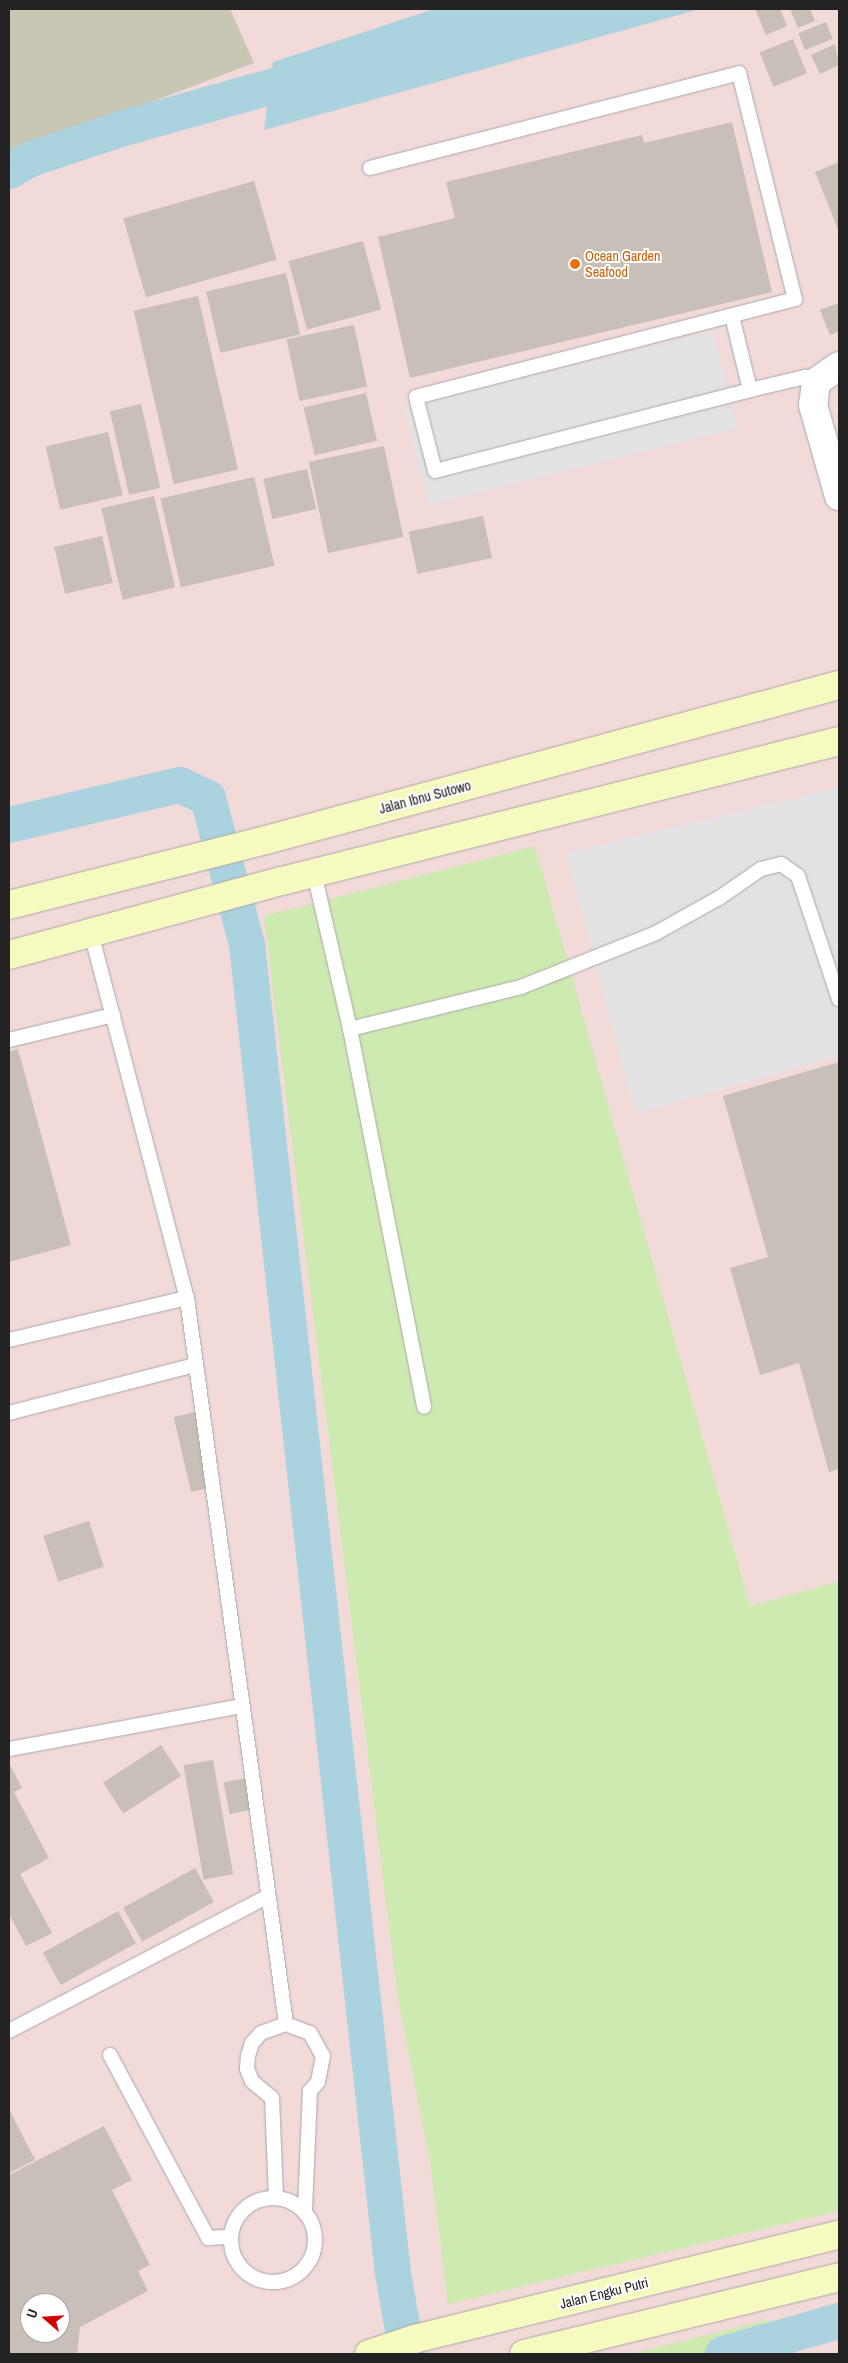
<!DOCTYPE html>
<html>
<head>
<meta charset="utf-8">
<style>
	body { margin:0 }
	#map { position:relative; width:848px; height:2363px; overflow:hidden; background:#f2efe9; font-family:"Archivo Narrow",sans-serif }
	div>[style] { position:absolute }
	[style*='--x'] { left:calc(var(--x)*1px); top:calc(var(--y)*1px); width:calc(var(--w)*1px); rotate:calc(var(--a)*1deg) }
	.commercial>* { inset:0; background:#f2dad9 }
	.construction>* { inset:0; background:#c7c7b4 }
	.grass>* { inset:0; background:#cdebb0 }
	.parking>* { inset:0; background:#e2e2e2; transform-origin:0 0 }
	.water>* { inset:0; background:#aad3df }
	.canal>* { height:36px; margin:-18px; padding:0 18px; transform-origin:18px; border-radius:18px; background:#aad3df }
	.building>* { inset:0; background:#c7bfb8; transform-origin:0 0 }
	.roads { filter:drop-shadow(0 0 1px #a9a9a9) drop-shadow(0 0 1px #a9a9a9) }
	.lane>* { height:14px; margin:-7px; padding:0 7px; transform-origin:7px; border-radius:7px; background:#fff }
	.lane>.ring { margin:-7px; padding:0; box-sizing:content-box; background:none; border:14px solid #fff; border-radius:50% }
	.street>* { height:28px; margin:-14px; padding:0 14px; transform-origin:14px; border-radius:14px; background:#fff }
	.secondary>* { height:28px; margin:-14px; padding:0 14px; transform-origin:14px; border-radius:14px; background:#f7fabf }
	.dots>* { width:14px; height:14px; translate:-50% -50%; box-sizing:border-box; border:2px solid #fff; border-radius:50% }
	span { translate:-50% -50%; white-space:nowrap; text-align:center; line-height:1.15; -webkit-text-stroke:4px #fff; paint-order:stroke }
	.food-label { font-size:14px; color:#c56008 }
	.left { translate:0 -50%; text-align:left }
	.street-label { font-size:14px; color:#222 }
	.frame { position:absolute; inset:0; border:10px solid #222; pointer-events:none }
	.north { position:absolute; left:20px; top:2293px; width:50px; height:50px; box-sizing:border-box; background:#fff; border:1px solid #a7a7a7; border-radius:50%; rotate:289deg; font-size:14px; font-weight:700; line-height:20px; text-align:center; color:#222 }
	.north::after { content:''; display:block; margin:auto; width:18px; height:22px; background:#d40000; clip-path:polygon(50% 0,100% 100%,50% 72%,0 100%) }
</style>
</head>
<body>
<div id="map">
	<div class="commercial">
		<div style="clip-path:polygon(evenodd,9px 9px,839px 9px,839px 2354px,9px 2354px,9px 9px,30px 2303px,60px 2303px,60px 2333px,30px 2333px,30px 2303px)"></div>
	</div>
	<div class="construction">
		<div style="clip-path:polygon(9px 9px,230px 9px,254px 63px,9px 156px)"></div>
	</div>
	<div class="grass">
		<div style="clip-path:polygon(535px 846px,750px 1606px,839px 1581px,839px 2211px,448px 2304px,430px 2162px,398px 1998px,264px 916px)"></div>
		<div style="clip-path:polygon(770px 2319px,777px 2354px,631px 2354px)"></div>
	</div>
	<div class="parking">
		<div style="left:713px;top:331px;width:100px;height:318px;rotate:76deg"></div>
		<div style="clip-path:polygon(839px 787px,839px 1056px,635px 1114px,566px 853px)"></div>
	</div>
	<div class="water">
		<div style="clip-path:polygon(434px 9px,700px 9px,264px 130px,273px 62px)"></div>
	</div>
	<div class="canal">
		<div style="--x:9;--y:171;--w:25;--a:-29"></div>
		<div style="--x:31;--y:159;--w:95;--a:-18.4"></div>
		<div style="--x:121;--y:129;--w:204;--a:-15.7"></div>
		<div style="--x:9;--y:825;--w:176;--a:-13.2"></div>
		<div style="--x:180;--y:785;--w:31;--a:25"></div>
		<div style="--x:208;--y:798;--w:152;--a:75.1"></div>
		<div style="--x:247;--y:945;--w:1336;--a:83.73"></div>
		<div style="--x:393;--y:2273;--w:82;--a:80.2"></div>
		<div style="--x:723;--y:2354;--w:121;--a:-15.9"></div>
	</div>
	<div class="building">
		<div style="clip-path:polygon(755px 9px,780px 9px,787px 26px,766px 35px)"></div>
		<div style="clip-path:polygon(790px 9px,810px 9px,815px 21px,798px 28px)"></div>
		<div style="left:826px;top:22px;width:18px;height:30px;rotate:68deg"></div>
		<div style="left:793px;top:39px;width:37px;height:36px;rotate:68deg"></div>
		<div style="clip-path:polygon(835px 44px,839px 65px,820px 74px,811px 55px)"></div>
		<div style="clip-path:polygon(732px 122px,772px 292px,410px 378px,378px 237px,455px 218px,446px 182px,642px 135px,644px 143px)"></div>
		<div style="clip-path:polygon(839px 162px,839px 232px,815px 172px)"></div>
		<div style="left:254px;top:181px;width:82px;height:136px;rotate:74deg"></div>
		<div style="left:363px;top:241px;width:71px;height:77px;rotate:75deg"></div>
		<div style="left:286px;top:273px;width:63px;height:82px;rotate:77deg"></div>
		<div style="left:198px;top:296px;width:178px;height:66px;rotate:77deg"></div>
		<div style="clip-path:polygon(839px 303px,839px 331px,830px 335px,820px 310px)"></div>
		<div style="left:354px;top:325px;width:63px;height:69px;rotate:78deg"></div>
		<div style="left:366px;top:393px;width:49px;height:64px;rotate:77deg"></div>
		<div style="left:141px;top:404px;width:86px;height:32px;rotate:77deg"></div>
		<div style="left:108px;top:432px;width:65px;height:64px;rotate:77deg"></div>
		<div style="left:384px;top:446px;width:93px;height:77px;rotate:78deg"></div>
		<div style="left:307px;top:469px;width:41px;height:45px;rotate:77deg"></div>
		<div style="left:254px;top:477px;width:91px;height:96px;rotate:77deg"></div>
		<div style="left:154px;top:496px;width:94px;height:54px;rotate:77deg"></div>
		<div style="left:483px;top:516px;width:43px;height:76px;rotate:78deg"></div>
		<div style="left:102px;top:536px;width:48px;height:49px;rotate:77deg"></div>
		<div style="clip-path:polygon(18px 1049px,71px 1245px,9px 1262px,9px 1052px)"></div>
		<div style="clip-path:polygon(839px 1062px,839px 1469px,829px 1472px,799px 1363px,760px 1375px,730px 1268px,768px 1257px,723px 1096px)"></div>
		<div style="left:200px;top:1411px;width:77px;height:27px;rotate:77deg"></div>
		<div style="left:89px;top:1521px;width:48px;height:48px;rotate:72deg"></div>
		<div style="left:161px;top:1745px;width:37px;height:69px;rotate:57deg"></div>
		<div style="left:213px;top:1760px;width:116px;height:30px;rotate:80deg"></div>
		<div style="clip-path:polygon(9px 1763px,22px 1788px,14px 1792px,49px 1858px,20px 1874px,52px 1933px,26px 1946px,9px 1914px)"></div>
		<div style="left:252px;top:1777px;width:32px;height:29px;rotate:79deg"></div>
		<div style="left:195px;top:1868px;width:39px;height:82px;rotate:61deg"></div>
		<div style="left:118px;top:1911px;width:37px;height:86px;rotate:61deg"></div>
		<div style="clip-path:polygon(9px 2109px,35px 2160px,9px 2173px)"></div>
		<div style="clip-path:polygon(evenodd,104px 2126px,132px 2180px,112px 2190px,150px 2265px,138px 2271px,148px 2291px,80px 2327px,77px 2354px,9px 2354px,9px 2175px,104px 2126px,30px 2303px,60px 2303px,60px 2333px,30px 2333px,30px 2303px)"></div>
	</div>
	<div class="roads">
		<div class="lane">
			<div style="--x:370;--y:168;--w:381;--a:-14.4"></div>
			<div style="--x:739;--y:73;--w:233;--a:76.1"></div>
			<div style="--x:795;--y:299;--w:391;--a:165.5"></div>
			<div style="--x:416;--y:397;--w:76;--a:75.6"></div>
			<div style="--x:435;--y:471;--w:325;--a:-14.4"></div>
			<div style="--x:750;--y:390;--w:57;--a:-13.3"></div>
			<div style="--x:805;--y:377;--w:12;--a:24"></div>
			<div style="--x:732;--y:316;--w:76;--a:76.3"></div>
			<div style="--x:314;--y:873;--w:160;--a:77"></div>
			<div style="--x:350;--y:1029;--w:385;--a:78.9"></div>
			<div style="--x:91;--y:933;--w:377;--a:75.3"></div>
			<div style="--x:187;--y:1298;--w:733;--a:82.23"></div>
			<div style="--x:350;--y:1029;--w:176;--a:-13.8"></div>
			<div style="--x:521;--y:987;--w:145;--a:-21.8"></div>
			<div style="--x:656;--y:933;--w:72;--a:-29.1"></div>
			<div style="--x:719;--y:898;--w:51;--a:-34.6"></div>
			<div style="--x:761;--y:869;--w:21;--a:-14"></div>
			<div style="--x:781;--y:864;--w:21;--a:35"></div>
			<div style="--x:798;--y:876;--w:130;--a:71.6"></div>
			<div style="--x:9;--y:1040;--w:107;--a:-13.5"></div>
			<div style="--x:9;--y:1340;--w:183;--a:-13.3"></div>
			<div style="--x:9;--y:1413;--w:192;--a:-14.5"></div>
			<div style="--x:9;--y:1749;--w:237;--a:-10.5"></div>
			<div style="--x:9;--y:2031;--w:292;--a:-27.5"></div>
			<div style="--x:110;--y:2055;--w:208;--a:61.8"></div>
			<div style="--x:208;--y:2238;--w:22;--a:-3"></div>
			<div style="--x:276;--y:2197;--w:99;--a:-92.3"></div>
			<div style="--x:272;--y:2098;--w:26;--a:-140"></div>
			<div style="--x:252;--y:2081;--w:13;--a:-113"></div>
			<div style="--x:247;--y:2069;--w:13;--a:-86"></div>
			<div style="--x:248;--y:2056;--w:14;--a:-73"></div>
			<div style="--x:252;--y:2043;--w:13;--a:-48"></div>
			<div style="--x:261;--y:2033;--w:27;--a:-20"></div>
			<div style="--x:286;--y:2024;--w:26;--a:21"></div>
			<div style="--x:310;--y:2033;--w:26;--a:61"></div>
			<div style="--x:323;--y:2056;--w:26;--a:101"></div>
			<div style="--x:318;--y:2082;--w:12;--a:132"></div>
			<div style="--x:310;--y:2091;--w:121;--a:92.4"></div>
			<div class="ring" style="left:231px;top:2198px;width:70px;height:70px"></div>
		</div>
		<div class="street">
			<div style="--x:839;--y:366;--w:28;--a:145"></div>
			<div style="--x:816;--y:382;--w:23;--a:97"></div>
			<div style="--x:813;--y:405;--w:95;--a:74.1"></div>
		</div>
		<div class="secondary">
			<div style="--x:9;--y:905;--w:265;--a:-14.2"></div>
			<div style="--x:266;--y:840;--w:594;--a:-15.14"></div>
			<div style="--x:9;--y:955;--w:283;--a:-15.2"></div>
			<div style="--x:282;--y:881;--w:574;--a:-14.11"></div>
			<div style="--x:369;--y:2354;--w:47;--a:-18.4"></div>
			<div style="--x:414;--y:2339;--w:438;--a:-13.8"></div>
			<div style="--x:524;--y:2354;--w:324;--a:-13.7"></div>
		</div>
	</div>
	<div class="dots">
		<div style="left:575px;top:264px;background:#e8710a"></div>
	</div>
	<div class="food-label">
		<span class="left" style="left:585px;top:264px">Ocean Garden<br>Seafood</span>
	</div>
	<div class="street-label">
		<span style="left:425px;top:797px;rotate:-15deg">Jalan Ibnu Sutowo</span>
		<span style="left:604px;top:2293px;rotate:-14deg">Jalan Engku Putri</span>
	</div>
	<div class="frame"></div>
	<div class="north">U</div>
</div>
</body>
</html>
